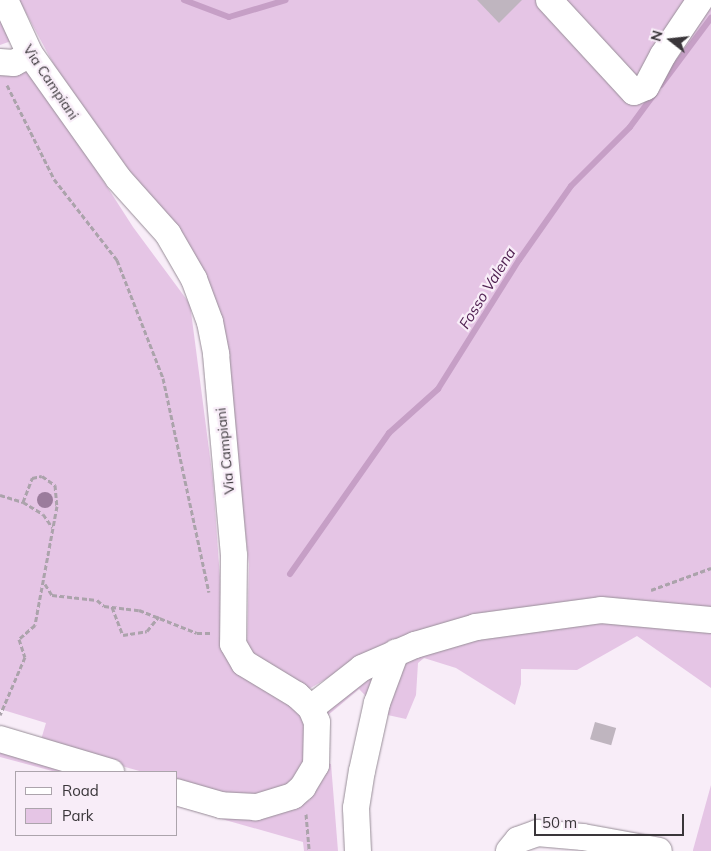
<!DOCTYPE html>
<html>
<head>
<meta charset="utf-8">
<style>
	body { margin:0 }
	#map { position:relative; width:711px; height:851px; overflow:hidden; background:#f8edf8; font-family:Mulish,sans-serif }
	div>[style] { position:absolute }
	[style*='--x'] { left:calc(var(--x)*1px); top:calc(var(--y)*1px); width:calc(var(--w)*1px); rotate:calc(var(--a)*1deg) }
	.green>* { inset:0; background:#e5c5e5 }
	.stream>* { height:6px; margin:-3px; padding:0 3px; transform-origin:3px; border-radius:3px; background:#c69fc6 }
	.building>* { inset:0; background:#bfb5bf; transform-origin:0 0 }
	.path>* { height:3px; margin-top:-1.5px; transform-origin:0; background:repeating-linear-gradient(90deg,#aba3ab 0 5px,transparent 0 7.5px) }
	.roads { filter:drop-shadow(0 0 1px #988e98) drop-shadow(0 0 1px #988e98) }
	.minor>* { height:26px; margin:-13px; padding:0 13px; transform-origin:13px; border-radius:13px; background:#fff }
	.trees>* { width:16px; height:16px; margin:-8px; border-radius:50%; background:#9b7c9c }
	span { translate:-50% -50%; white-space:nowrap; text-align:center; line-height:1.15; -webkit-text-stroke:4.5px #f8edf8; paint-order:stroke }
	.street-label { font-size:14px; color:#3a363a }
	.water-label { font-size:15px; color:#4d1e4f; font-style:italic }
	.legend { position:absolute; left:15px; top:771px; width:162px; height:65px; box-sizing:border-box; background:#f8edf8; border:1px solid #aca4ac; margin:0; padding:6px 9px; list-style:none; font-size:15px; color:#3a363a }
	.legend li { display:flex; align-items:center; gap:10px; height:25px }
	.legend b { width:25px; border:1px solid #aca4ac }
	.north { position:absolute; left:646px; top:15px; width:50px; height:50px; -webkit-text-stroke:4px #f8edf8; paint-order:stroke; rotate:286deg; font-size:14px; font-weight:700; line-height:20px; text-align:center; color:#3a363a }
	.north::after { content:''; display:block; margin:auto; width:18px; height:22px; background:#3a363a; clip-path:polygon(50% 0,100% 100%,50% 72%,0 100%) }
	.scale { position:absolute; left:534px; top:814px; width:150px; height:22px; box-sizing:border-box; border:2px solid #3a363a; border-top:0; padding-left:6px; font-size:15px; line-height:18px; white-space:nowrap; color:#3a363a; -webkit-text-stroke:4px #f8edf8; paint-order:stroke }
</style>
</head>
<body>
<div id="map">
	<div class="green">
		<div style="clip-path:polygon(19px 0,711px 0,711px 688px,637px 636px,577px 670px,521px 669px,521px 684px,515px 705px,456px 668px,424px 658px,418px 663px,416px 695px,406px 719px,383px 714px,359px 689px,327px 716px,325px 702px,362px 658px,302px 693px,266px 673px,247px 646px,249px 564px,224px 347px,205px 277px,54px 65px)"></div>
		<div style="clip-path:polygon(0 12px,14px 40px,0 45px)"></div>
		<div style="clip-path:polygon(0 70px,34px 73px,133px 227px,190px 304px,213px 480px,225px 648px,291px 703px,302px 717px,309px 757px,303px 772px,277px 796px,222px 795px,176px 782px,176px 772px,143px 772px,40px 743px,46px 723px,0 709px)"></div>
		<div style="clip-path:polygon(0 745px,96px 772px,56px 772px,0 757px)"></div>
		<div style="clip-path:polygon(322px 761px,331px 764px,338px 851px,304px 851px,303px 842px,176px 806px,176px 795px,268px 811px,310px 800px,309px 785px)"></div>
		<div style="clip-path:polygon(711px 785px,711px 851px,693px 851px,693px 850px)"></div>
	</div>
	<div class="stream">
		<div style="--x:184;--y:0;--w:48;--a:20.7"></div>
		<div style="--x:229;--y:17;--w:59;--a:-16.6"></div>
		<div style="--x:661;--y:85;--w:84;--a:-53.3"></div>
		<div style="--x:290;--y:574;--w:172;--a:-54.9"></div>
		<div style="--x:389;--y:433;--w:66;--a:-41.9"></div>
		<div style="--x:438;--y:389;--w:152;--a:-57.9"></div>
		<div style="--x:519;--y:260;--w:90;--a:-54.9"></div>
		<div style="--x:571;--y:186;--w:83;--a:-45"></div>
		<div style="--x:630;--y:127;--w:42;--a:-53.7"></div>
	</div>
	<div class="building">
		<div style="clip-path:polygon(477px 0,522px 0,499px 23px)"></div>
		<div style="left:595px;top:722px;width:22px;height:18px;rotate:16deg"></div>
	</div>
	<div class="path">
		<div style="--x:7;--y:85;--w:105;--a:63.4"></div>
		<div style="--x:54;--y:179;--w:103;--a:52.1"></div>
		<div style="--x:117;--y:260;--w:127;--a:68.7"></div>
		<div style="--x:163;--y:378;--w:219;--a:77.9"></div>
		<div style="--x:0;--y:495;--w:24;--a:17"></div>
		<div style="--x:23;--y:502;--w:26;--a:-69"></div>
		<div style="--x:32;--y:478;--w:10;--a:-11"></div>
		<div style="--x:42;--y:476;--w:16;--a:35"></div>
		<div style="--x:55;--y:485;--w:21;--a:85"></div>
		<div style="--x:57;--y:506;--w:121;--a:100.5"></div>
		<div style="--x:35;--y:625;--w:21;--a:139"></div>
		<div style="--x:19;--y:639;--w:19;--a:72"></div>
		<div style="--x:25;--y:657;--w:63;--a:113.3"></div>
		<div style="--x:23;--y:502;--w:23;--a:31"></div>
		<div style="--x:43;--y:514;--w:16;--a:55"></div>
		<div style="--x:45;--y:584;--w:13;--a:58"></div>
		<div style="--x:52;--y:595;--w:45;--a:6.3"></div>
		<div style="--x:97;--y:600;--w:9;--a:41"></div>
		<div style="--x:104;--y:606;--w:35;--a:7"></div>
		<div style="--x:139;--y:610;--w:62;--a:21.6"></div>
		<div style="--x:197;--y:633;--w:13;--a:0"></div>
		<div style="--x:651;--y:590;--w:64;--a:-20.1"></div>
		<div style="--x:112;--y:607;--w:30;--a:69"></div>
		<div style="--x:123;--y:635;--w:24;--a:-9"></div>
		<div style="--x:147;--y:631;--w:19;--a:-51"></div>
		<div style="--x:306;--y:814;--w:37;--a:85"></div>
	</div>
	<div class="roads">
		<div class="minor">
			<div style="--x:5;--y:0;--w:60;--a:65.2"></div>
			<div style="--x:30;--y:54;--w:152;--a:54.6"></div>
			<div style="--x:118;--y:178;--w:75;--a:48.2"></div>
			<div style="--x:168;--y:234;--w:52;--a:60"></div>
			<div style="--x:194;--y:279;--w:46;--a:69.6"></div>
			<div style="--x:210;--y:322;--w:33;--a:79"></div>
			<div style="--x:216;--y:354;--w:202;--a:84.9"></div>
			<div style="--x:234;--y:555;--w:89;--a:90.6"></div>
			<div style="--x:233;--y:644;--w:22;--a:60"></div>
			<div style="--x:244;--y:663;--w:62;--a:31.1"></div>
			<div style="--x:297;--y:695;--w:19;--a:43"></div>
			<div style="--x:311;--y:708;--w:15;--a:67"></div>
			<div style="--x:317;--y:722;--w:43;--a:91.3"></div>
			<div style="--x:316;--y:765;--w:26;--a:121"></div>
			<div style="--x:303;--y:787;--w:13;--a:138"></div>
			<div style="--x:293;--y:796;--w:39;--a:163"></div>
			<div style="--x:256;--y:807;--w:35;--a:-177"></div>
			<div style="--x:221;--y:805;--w:47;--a:-163.9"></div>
			<div style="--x:549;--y:0;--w:125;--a:47.3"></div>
			<div style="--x:634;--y:92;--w:13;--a:-23"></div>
			<div style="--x:646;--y:87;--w:36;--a:-62"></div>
			<div style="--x:663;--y:55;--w:66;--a:-56.1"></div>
			<div style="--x:0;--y:62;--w:14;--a:4"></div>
			<div style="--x:14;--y:63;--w:18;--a:-29"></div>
			<div style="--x:311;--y:708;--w:65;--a:-38.1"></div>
			<div style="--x:362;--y:668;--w:58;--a:-23.5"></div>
			<div style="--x:415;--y:645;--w:64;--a:-16.4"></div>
			<div style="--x:476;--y:627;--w:126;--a:-7.7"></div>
			<div style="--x:601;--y:610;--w:110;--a:5.2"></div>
			<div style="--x:0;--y:739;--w:116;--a:16.6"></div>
			<div style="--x:358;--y:851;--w:43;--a:-92.7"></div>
			<div style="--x:356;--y:808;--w:37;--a:-81"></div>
			<div style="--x:362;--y:771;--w:70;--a:-77.6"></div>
			<div style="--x:377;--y:703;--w:54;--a:-69.6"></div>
			<div style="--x:509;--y:851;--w:14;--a:-51"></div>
			<div style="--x:518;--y:840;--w:20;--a:-20"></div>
			<div style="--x:537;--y:833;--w:46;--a:5"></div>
			<div style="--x:583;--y:837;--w:77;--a:10.4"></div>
		</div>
	</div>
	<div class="trees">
		<div style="left:45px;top:500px"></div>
	</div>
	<div class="street-label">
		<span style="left:51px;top:82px;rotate:56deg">Via Campiani</span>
		<span style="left:225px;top:451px;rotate:-96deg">Via Campiani</span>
	</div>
	<div class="water-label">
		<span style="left:487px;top:288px;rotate:-58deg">Fosso Valena</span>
	</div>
	<ul class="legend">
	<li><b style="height:6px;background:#fff"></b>Road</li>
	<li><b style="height:14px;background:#e5c5e5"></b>Park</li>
	</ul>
	<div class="north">N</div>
	<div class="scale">50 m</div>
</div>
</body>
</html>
